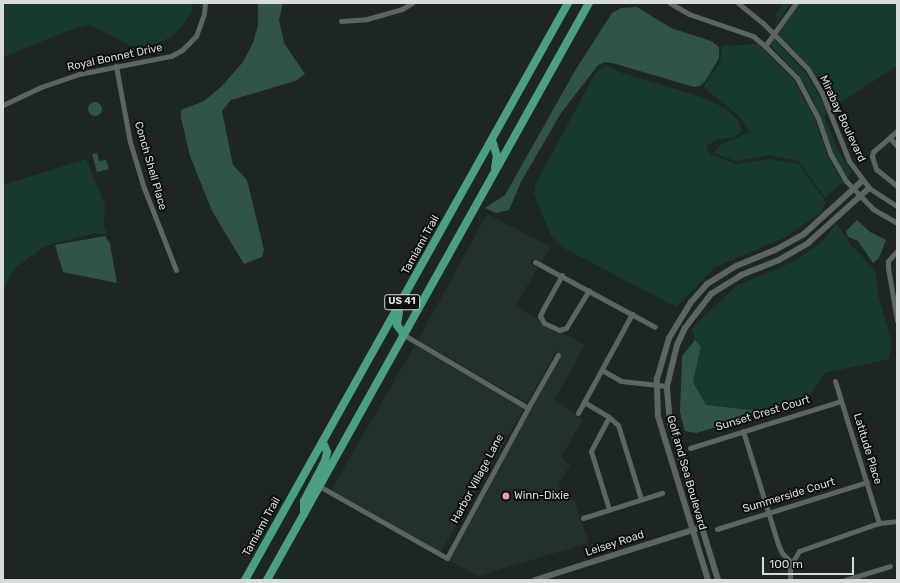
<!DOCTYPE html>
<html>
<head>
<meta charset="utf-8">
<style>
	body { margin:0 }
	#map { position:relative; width:900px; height:583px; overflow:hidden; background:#1e2622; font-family:Rubik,sans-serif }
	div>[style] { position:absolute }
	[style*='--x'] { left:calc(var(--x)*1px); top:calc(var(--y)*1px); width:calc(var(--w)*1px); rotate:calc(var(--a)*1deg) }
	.built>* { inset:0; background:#22312b; transform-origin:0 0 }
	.green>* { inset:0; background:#173a2d }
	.water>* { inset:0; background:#305546 }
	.round { border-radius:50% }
	.minor>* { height:5px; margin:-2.5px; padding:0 2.5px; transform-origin:2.5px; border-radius:2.5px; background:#5c6561 }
	.tertiary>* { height:6px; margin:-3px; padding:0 3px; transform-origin:3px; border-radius:3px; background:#5c6561 }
	.primary>* { height:8px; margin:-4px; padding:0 4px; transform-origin:4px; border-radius:4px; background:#4b9f83 }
	.dots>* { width:11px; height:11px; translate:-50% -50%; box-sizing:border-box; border:2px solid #0b0e0c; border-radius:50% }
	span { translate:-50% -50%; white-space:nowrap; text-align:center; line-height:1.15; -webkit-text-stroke:4px #0b0e0c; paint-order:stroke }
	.shield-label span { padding:1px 3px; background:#0b0e0c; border:1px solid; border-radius:3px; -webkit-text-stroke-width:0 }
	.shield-label { font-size:10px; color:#d7dcda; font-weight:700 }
	.street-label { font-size:11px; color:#d7dcda }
	.poi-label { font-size:11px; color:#d7dcda }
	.left { translate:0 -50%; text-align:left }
	.frame { position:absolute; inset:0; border:4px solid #d7dcda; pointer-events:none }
	.scale { position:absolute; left:762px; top:557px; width:92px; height:18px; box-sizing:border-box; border:2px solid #d7dcda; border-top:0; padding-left:5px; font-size:12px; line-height:14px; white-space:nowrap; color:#d7dcda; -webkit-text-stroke:3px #0b0e0c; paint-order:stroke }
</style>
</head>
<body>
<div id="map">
	<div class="built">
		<div style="clip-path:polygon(487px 214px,551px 247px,541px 263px,533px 258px,530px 264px,538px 268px,515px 306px,538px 319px,543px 326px,558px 334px,563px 333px,585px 345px,555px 399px,583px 420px,561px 456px,570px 465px,558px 485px,575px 502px,589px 543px,478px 576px,447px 560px,562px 354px,557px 350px,527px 403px,418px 340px)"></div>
		<div style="left:415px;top:345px;width:126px;height:167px;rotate:30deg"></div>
	</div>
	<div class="green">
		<div style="clip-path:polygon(3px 3px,193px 3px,191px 14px,180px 29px,169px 38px,145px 48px,129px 45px,90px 25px,67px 31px,3px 57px)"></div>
		<div style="clip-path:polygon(783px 3px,791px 3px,773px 29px,778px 19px,775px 15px)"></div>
		<div style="clip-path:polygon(800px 3px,897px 3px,897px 66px,835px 106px,833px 112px,825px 91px,810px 67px,778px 34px)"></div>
		<div style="clip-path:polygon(774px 39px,805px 72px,819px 95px,827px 112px,824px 116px,837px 149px,852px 173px,847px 177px,834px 154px,812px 98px,799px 76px,770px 45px)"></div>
		<div style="clip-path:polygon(758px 44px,794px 80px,815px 119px,828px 157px,843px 182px,825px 198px,799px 161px,770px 155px,736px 161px,713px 153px,720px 145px,750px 132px,740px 117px,703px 87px,720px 63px,722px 46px)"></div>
		<div style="clip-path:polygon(606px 65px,622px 73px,705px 98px,726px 109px,738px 120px,743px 131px,734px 137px,716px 140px,706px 146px,710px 154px,736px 164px,770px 159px,799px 164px,826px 202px,821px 212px,784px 238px,715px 267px,676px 307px,562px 247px,551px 236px,534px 194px,536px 183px,595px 74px)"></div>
		<div style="clip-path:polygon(86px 159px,105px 205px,104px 225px,107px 234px,96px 233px,47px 245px,15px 268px,3px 290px,3px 185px)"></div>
		<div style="clip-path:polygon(836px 223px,851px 245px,875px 270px,879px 298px,892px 343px,889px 359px,825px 373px,803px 405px,768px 412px,706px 405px,693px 382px,701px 346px,695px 340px,692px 328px,736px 286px,795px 261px,823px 241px)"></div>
	</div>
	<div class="water">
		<div style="clip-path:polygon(258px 3px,283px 3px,279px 20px,284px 43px,305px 74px,295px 81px,231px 100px,222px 111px,233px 165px,247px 180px,264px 250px,262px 257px,244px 264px,212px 211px,190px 156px,181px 118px,181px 110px,204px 101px,222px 86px,243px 62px,253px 43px,258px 25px)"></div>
		<div style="clip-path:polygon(637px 7px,671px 28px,711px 41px,719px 47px,719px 58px,706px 80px,700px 86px,694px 87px,616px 64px,606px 62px,598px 65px,561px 113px,521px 182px,509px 210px,496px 213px,485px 208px,505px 195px,576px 69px,612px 13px,621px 8px)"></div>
		<div class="round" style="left:88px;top:102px;width:14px;height:14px"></div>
		<div style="clip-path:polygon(97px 153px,99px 161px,106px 160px,109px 169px,97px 172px,92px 154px)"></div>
		<div style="clip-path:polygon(857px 220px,870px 232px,886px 240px,879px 258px,873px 263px,858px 241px,848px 237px,846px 231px)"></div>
		<div style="clip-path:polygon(105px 236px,110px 244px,117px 283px,63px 272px,55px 245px)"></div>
		<div style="clip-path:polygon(695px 340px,701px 346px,693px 382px,706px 405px,768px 412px,696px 433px,685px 431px,680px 412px,682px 356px)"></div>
	</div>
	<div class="minor">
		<div style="--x:670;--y:3;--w:22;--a:30"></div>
		<div style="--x:689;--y:14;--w:68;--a:19"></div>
		<div style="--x:753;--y:36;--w:16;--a:40"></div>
		<div style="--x:765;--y:46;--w:45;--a:45"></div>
		<div style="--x:797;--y:78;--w:45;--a:62.3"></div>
		<div style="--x:818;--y:118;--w:39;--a:71"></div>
		<div style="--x:831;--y:155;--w:30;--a:60"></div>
		<div style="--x:846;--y:181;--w:39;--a:46"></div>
		<div style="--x:873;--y:209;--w:28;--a:30"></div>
		<div style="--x:738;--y:3;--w:32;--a:39"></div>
		<div style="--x:763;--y:23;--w:64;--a:45.6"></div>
		<div style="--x:808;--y:69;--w:28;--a:60"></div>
		<div style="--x:822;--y:93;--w:73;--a:68.3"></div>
		<div style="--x:849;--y:161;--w:34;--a:53"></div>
		<div style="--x:869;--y:188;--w:33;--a:33"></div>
		<div style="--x:341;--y:21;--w:26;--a:-4"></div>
		<div style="--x:367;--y:19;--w:36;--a:-16"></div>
		<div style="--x:402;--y:9;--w:12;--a:-31"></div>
		<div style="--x:765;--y:46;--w:53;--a:-54.2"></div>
		<div style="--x:116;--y:66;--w:77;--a:79.6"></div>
		<div style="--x:130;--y:142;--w:48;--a:73.1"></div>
		<div style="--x:144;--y:188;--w:88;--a:68.7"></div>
		<div style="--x:3;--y:105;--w:42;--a:-25.3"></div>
		<div style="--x:41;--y:87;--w:40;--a:-18.9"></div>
		<div style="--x:79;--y:74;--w:94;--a:-11.1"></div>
		<div style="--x:171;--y:56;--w:13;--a:-29"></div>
		<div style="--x:182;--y:50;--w:20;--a:-45"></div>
		<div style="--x:196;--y:36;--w:23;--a:-70"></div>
		<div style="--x:204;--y:14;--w:11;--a:-85"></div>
		<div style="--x:897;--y:131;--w:32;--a:139"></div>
		<div style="--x:873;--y:152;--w:4;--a:104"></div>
		<div style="--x:872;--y:156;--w:14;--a:73"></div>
		<div style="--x:876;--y:169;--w:27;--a:39"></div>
		<div style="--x:890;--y:138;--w:11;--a:49"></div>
		<div style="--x:897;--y:251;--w:13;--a:132"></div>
		<div style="--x:888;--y:261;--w:7;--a:90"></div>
		<div style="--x:888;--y:268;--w:53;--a:80.2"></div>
		<div style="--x:535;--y:262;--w:136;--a:28.4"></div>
		<div style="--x:562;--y:275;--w:39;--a:119"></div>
		<div style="--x:543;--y:309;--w:8;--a:113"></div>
		<div style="--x:540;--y:316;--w:8;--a:60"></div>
		<div style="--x:544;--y:323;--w:17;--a:25"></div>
		<div style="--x:559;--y:330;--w:7;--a:-16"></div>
		<div style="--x:566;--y:328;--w:44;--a:-58.8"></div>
		<div style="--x:602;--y:370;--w:22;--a:30"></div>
		<div style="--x:621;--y:381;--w:46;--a:6.2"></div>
		<div style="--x:835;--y:381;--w:149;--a:72.8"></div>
		<div style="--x:584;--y:402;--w:29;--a:31"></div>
		<div style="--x:609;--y:417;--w:12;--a:42"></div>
		<div style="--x:618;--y:425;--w:77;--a:72.7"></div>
		<div style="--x:528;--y:408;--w:61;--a:-60.5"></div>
		<div style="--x:578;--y:413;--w:113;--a:-61.4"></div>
		<div style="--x:609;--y:417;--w:38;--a:118"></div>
		<div style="--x:591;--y:451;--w:61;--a:72.8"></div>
		<div style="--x:743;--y:431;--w:118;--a:72.8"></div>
		<div style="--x:778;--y:544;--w:10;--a:66"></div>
		<div style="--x:782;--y:553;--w:13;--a:45"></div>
		<div style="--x:690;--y:448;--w:158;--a:-17.3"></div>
		<div style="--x:319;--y:486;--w:147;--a:29.4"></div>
		<div style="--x:447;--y:558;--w:170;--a:-61.6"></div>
		<div style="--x:528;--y:408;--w:144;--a:-149.5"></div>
		<div style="--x:583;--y:518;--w:83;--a:-17.6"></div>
		<div style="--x:717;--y:529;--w:157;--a:-17.4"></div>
		<div style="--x:790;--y:580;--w:14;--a:-90"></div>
		<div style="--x:790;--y:566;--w:17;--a:-59"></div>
		<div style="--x:799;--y:551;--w:85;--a:-19.3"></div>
		<div style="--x:879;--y:523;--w:18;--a:-6"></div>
		<div style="--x:845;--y:580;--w:47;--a:-17.3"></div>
	</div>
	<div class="tertiary">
		<div style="--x:535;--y:580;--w:169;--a:-17.6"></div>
		<div style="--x:708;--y:580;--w:171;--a:-107"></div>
		<div style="--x:658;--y:416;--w:37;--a:-92"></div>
		<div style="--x:657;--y:379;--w:43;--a:-73.7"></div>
		<div style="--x:669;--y:338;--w:42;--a:-58.6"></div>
		<div style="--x:691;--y:302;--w:24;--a:-48"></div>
		<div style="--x:707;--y:284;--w:34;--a:-32"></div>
		<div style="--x:736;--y:266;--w:42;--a:-22.3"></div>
		<div style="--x:775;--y:250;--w:33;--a:-29"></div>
		<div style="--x:804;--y:234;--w:79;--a:-42.4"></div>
		<div style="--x:718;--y:580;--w:164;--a:-107"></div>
		<div style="--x:670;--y:423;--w:37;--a:-95"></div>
		<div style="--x:667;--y:386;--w:42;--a:-76.3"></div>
		<div style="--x:677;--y:345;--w:19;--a:-65"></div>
		<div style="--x:685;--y:328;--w:43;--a:-52.6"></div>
		<div style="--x:711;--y:294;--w:36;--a:-32"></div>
		<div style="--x:741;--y:275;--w:41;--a:-21.5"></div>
		<div style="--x:779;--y:260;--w:34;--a:-30"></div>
		<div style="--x:808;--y:243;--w:82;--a:-42"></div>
	</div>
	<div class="primary">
		<div style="--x:492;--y:140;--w:17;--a:73"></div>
		<div style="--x:497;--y:156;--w:11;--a:100"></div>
		<div style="--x:399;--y:312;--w:13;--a:99"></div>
		<div style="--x:397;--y:325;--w:12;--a:55"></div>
		<div style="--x:304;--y:514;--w:13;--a:-90"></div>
		<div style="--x:304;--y:501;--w:45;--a:-62.3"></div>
		<div style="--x:325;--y:461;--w:9;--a:-77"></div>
		<div style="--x:327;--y:452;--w:11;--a:-112"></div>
		<div style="--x:245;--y:580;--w:661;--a:-60.76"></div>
		<div style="--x:267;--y:580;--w:661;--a:-60.84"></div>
	</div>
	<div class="dots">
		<div style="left:506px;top:496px;background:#fc8fc3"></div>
	</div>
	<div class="shield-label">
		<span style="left:402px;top:302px">US 41</span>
	</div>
	<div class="street-label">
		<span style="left:115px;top:58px;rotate:-12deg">Royal Bonnet Drive</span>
		<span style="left:842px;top:119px;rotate:65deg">Mirabay Boulevard</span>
		<span style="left:150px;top:166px;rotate:74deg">Conch Shell Place</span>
		<span style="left:421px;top:245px;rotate:-61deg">Tamiami Trail</span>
		<span style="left:763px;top:414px;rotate:-17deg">Sunset Crest Court</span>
		<span style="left:867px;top:449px;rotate:73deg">Latitude Place</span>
		<span style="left:686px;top:473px;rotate:74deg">Golf and Sea Boulevard</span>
		<span style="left:478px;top:479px;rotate:-62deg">Harbor Village Lane</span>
		<span style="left:789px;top:496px;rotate:-17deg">Summerside Court</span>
		<span style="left:262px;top:527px;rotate:-61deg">Tamiami Trail</span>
		<span style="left:615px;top:544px;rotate:-18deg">Leisey Road</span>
	</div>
	<div class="poi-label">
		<span class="left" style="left:514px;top:496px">Winn-Dixie</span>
	</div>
	<div class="frame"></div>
	<div class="scale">100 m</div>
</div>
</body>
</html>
